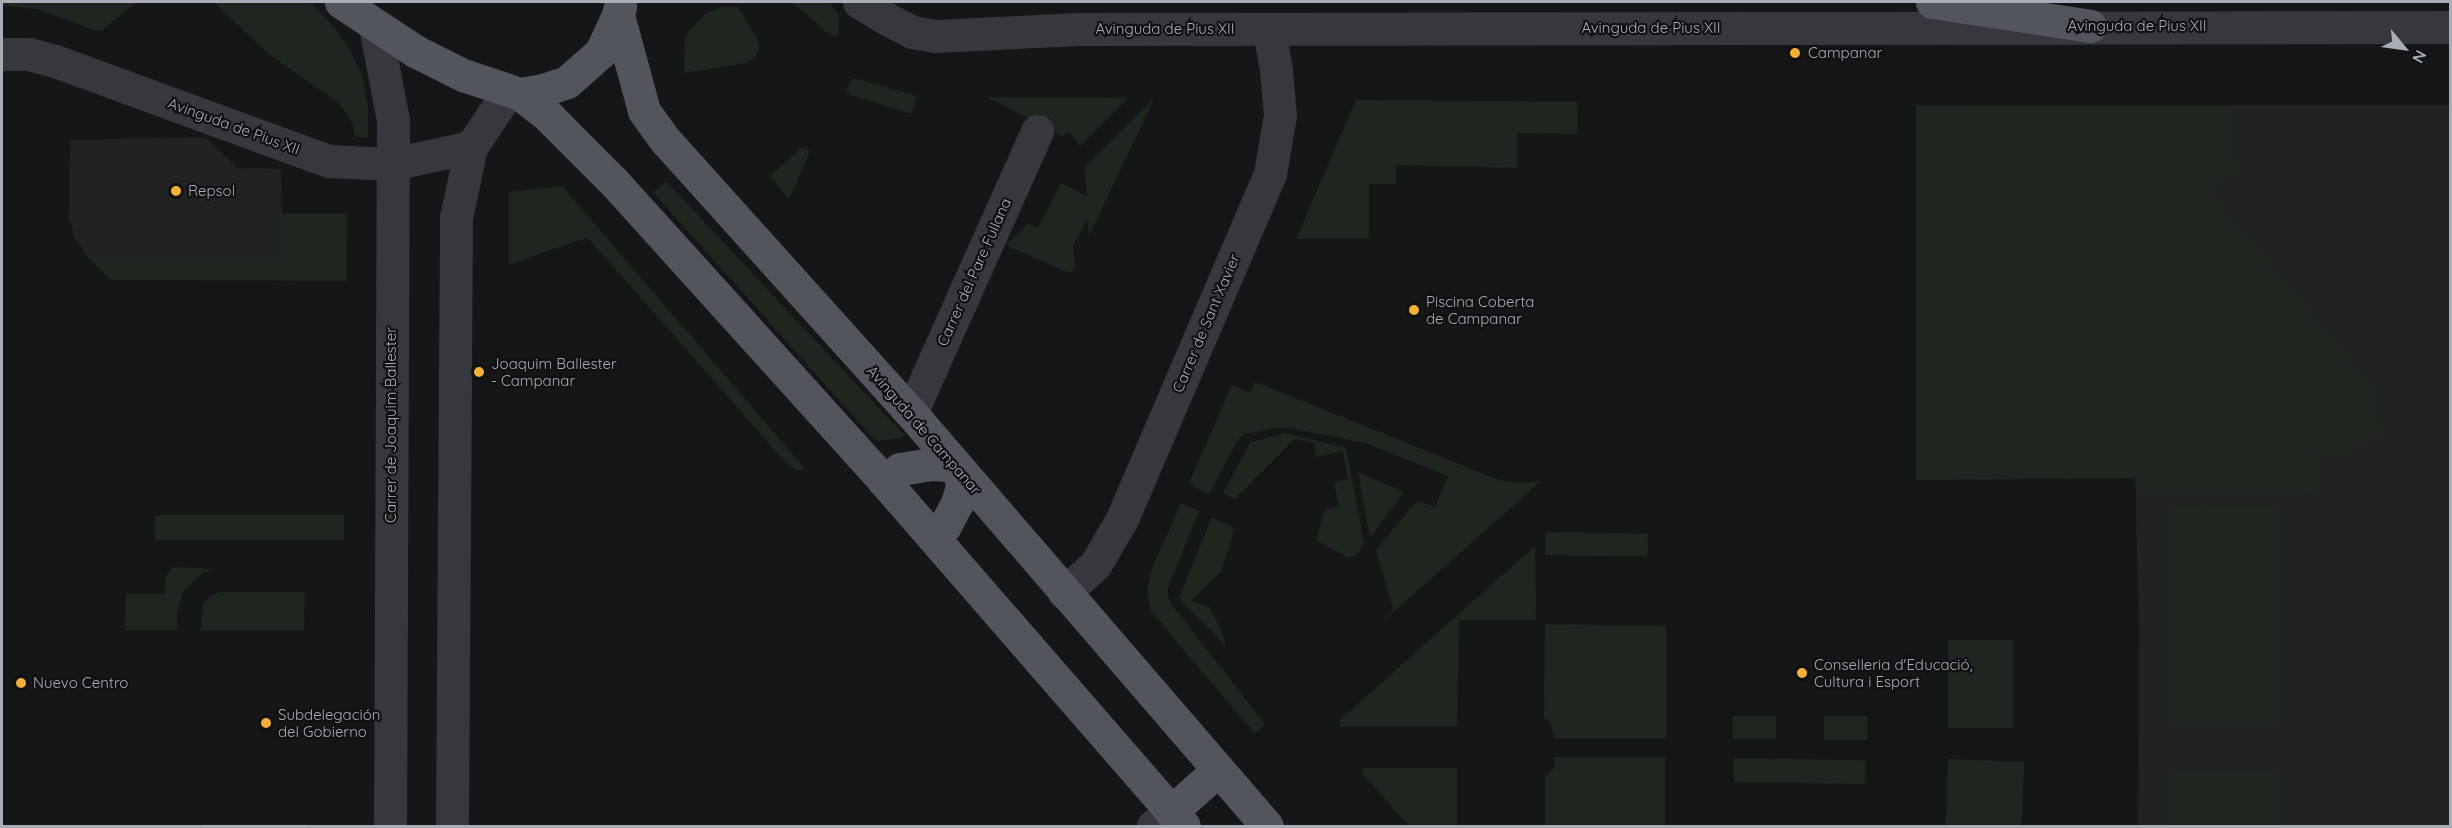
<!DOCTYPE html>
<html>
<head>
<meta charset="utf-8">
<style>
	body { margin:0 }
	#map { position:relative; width:2452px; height:828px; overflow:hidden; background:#161618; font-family:Quicksand,sans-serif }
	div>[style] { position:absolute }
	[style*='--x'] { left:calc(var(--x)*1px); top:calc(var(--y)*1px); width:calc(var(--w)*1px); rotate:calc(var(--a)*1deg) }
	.built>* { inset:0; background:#222225 }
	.green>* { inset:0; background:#1e261f; transform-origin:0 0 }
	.minor>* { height:33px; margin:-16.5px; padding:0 16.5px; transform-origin:16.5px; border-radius:16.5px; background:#37383d }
	.major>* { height:33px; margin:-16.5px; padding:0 16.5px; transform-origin:16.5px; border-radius:16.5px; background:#53555c }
	.dots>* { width:16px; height:16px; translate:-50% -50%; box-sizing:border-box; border:3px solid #111113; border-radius:50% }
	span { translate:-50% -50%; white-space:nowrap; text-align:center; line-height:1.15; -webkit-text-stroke:4.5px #111113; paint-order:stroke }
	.street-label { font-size:15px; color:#a8adb8 }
	.poi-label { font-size:15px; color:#a8adb8 }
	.left { translate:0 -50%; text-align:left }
	.frame { position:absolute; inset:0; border:3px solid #a8adb8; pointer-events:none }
	.north { position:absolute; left:2374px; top:18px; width:60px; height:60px; -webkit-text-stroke:4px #111113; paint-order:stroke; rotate:119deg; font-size:16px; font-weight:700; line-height:24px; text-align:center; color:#a8adb8 }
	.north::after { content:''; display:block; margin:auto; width:21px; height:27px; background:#a8adb8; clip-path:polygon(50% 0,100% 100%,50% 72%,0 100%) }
</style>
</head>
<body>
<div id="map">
	<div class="built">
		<div style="clip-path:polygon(1916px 105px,2450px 105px,2450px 826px,2138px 826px,2139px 626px,2135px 478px,1916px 480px)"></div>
		<div style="clip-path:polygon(205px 137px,238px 168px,281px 169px,283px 257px,88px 257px,75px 239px,69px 218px,70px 140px)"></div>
	</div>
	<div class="green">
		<div style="clip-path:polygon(2px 2px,137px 2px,100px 32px,40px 10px,2px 5px)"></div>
		<div style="clip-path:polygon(214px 2px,306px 2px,314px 6px,333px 26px,349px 48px,362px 75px,368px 106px,368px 137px,355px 137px,353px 124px,339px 103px,270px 55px)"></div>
		<div style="clip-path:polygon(792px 2px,829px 2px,839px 15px,838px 34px,836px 36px,828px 33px)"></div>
		<div style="clip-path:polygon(721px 7px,738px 7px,758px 40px,759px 49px,756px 57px,745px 63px,684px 73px,685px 39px,688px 32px,706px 13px)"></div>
		<div style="clip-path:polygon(853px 78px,917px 96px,912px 114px,850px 95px,847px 92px,847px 88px)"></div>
		<div style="clip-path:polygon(987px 97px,1128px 98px,1080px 146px,1069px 132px,1062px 136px)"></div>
		<div style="clip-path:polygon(1154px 99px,1089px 236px,1087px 220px,1073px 246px,1075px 268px,1070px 273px,1009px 247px,1008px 243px,1028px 224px,1038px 228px,1061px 183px,1087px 196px,1085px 167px)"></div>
		<div style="clip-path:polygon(1356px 100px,1578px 102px,1577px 134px,1517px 133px,1517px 168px,1396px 165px,1396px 184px,1369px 184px,1369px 239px,1296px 239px)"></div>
		<div style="clip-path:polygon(1916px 105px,2227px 106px,2228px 156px,2237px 168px,2208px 193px,2375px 392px,2376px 419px,2382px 432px,2352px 449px,2353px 453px,2316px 453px,2317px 493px,2286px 490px,2136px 490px,2135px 478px,1916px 480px)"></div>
		<div style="clip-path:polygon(802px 147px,810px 151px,789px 200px,770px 176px)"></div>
		<div style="clip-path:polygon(666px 181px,904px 435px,901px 438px,877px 441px,872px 437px,653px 192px)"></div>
		<div style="clip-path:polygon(562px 186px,806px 470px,797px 470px,788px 465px,590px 240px,585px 238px,509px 265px,509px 192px)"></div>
		<div style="clip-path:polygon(282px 214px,347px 214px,346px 281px,111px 280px,88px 257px,282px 257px)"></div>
		<div style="clip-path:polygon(1255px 382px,1499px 480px,1521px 483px,1541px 481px,1381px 623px,1393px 609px,1376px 550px,1417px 501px,1435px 507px,1448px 476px,1365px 443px,1284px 427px,1244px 434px,1237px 441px,1209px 495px,1189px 483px,1232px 385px,1250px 393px)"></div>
		<div style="clip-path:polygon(1285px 433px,1346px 448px,1364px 543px,1356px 555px,1349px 558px,1316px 540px,1325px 510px,1339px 506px,1334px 483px,1348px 479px,1343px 451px,1316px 457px,1314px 443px,1294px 439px,1235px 499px,1223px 493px,1250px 443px)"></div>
		<div style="clip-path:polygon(1358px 472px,1404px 492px,1370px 538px)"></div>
		<div style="clip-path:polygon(1181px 503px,1199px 511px,1168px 588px,1168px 597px,1172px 605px,1265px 724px,1255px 734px,1151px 611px,1147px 589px,1151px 571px)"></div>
		<div style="left:2172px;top:506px;width:107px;height:216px;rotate:1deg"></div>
		<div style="left:155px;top:515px;width:189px;height:25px"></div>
		<div style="clip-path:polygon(1212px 517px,1234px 528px,1231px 542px,1221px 571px,1191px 601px,1209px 607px,1220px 627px,1226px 646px,1179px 598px)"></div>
		<div style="left:1546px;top:532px;width:102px;height:23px;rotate:1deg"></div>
		<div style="clip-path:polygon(1535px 546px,1536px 620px,1459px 620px,1457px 727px,1340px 727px,1339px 721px)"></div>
		<div style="clip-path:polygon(174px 567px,215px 569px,202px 573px,183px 592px,177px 612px,177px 630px,125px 630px,126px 594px,165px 594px,166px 576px)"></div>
		<div style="clip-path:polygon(221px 592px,305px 592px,304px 631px,201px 631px,203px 604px,210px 596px)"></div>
		<div style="clip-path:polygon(1545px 624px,1666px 626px,1666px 738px,1555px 738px,1550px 722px,1544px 718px)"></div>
		<div style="left:1948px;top:640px;width:65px;height:88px"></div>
		<div style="left:1733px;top:716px;width:43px;height:23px"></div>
		<div style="left:1824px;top:716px;width:43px;height:24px"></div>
		<div style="clip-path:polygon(1554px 757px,1665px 757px,1665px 826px,1545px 826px,1545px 777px,1554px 768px)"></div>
		<div style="left:1734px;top:758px;width:132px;height:24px;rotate:1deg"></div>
		<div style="left:1948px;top:759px;width:76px;height:67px;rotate:2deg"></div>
		<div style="clip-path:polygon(1364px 768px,1457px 768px,1457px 826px,1409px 826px,1362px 773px)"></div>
		<div style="left:2170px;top:772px;width:107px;height:54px"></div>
		<div style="left:202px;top:824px;width:104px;height:2px"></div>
	</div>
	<div class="minor">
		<div style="--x:859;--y:2;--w:33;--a:31"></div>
		<div style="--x:887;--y:19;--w:28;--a:27"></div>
		<div style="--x:912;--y:32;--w:23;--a:10"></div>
		<div style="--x:935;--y:36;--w:144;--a:-2.8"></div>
		<div style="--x:1079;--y:29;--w:1371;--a:-0.08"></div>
		<div style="--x:375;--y:26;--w:96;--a:79.2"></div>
		<div style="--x:393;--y:120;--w:706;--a:90.24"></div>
		<div style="--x:2;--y:54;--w:27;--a:0"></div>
		<div style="--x:29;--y:54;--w:27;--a:15"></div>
		<div style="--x:55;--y:61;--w:292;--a:20.1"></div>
		<div style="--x:329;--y:161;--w:64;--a:2.7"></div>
		<div style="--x:393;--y:164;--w:80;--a:-12.3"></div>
		<div style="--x:911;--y:413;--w:309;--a:-65.9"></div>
		<div style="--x:1064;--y:593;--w:42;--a:-42.1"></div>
		<div style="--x:1095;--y:565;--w:53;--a:-59.6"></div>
		<div style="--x:1122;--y:519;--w:375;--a:-66.8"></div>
		<div style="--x:1270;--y:174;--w:60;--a:-80.4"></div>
		<div style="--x:1280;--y:115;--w:45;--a:-95.1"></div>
		<div style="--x:1276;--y:70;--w:41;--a:-99.9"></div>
		<div style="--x:452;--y:826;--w:608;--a:-89.62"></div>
		<div style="--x:456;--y:218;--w:73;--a:-78.1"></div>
		<div style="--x:471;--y:147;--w:66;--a:-56.1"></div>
		<div style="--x:1153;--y:826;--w:23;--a:-38"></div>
	</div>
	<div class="major">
		<div style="--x:341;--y:2;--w:89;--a:33.5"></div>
		<div style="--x:415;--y:51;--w:54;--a:26.6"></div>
		<div style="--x:463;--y:75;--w:60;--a:18.4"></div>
		<div style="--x:520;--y:94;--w:23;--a:-10"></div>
		<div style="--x:543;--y:90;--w:25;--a:-18"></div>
		<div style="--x:567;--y:82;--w:45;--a:-41.4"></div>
		<div style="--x:601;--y:52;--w:41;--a:-65.3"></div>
		<div style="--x:618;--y:15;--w:9;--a:-77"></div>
		<div style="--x:1932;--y:2;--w:160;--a:8.6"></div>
		<div style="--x:618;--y:15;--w:99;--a:74.8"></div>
		<div style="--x:644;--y:111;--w:37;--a:54"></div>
		<div style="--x:666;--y:141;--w:366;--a:48"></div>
		<div style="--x:911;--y:413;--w:545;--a:49.24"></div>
		<div style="--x:520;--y:94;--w:37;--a:38"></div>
		<div style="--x:549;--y:117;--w:92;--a:45"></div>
		<div style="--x:614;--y:182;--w:403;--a:47.9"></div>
		<div style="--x:884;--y:481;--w:457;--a:49"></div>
		<div style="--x:884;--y:481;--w:20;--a:-37"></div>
		<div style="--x:900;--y:469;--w:31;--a:-9"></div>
		<div style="--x:931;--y:464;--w:17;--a:3"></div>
		<div style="--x:948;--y:465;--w:14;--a:30"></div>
		<div style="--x:960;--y:472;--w:14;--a:82"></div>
		<div style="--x:962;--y:486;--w:18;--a:106"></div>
		<div style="--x:957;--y:503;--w:26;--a:118"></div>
		<div style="--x:945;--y:526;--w:16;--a:137"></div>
		<div style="--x:1171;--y:812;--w:63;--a:-41.8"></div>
	</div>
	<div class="dots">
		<div style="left:1795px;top:53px;background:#f2b134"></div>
		<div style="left:176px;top:191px;background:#f2b134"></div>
		<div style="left:1414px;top:310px;background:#f2b134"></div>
		<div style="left:479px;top:372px;background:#f2b134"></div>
		<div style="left:1802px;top:673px;background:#f2b134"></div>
		<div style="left:21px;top:683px;background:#f2b134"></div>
		<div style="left:266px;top:723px;background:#f2b134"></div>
	</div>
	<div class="street-label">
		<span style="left:2137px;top:26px">Avinguda de Pius XII</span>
		<span style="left:1651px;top:28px">Avinguda de Pius XII</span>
		<span style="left:1165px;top:29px">Avinguda de Pius XII</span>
		<span style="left:234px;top:126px;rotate:20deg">Avinguda de Pius XII</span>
		<span style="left:974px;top:272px;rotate:-66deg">Carrer del Pare Fullana</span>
		<span style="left:1206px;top:323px;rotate:-67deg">Carrer de Sant Xavier</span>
		<span style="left:391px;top:425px;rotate:-90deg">Carrer de Joaquim Ballester</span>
		<span style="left:924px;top:430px;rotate:49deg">Avinguda de Campanar</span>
	</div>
	<div class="poi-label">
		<span class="left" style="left:1808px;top:53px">Campanar</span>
		<span class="left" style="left:188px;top:191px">Repsol</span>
		<span class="left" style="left:1426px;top:310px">Piscina Coberta<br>de Campanar</span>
		<span class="left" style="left:491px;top:372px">Joaquim Ballester<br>- Campanar</span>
		<span class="left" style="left:1814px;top:673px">Conselleria d'Educació,<br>Cultura i Esport</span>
		<span class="left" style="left:33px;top:683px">Nuevo Centro</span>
		<span class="left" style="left:278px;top:723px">Subdelegación<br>del Gobierno</span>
	</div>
	<div class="frame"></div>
	<div class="north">N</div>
</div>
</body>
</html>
